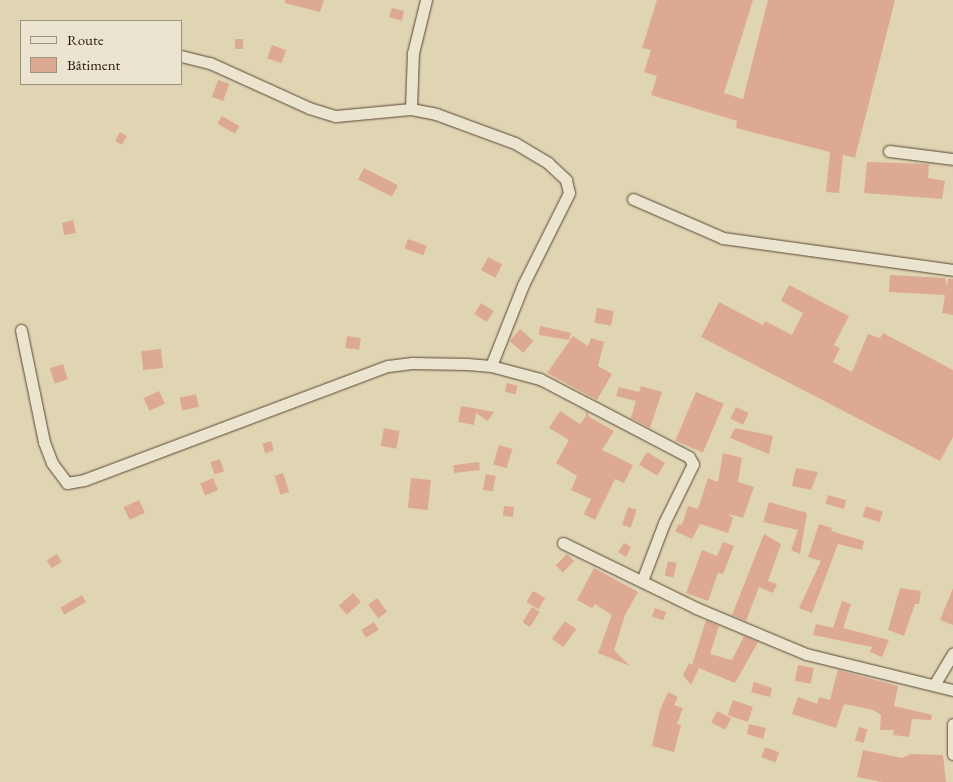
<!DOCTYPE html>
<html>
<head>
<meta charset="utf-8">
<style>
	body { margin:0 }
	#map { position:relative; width:953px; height:782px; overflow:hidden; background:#e0d5b3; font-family:"EB Garamond",serif }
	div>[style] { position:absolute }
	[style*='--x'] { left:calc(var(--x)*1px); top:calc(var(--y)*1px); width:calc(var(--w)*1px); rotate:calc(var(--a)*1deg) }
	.building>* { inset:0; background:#dea992; transform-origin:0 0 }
	.roads { filter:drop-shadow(0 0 1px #584535) drop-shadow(0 0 1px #584535) }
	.minor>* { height:11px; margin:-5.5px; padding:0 5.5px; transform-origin:5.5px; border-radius:5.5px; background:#ebe4ce }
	span { translate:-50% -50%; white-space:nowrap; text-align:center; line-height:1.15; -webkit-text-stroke:4px #ebe4ce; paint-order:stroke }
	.legend { position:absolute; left:20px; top:20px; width:162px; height:65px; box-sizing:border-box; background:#ebe4ce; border:1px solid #9e9180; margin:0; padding:6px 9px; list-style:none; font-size:15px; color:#2a150b }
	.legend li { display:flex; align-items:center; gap:10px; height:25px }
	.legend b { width:25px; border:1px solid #9e9180 }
</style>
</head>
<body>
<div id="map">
	<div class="building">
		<div style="clip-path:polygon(285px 0,324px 0,320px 12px,285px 3px)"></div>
		<div style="clip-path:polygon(657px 0,753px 0,724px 93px,743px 99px,768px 0,895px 0,855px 158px,843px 155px,839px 193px,826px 192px,830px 152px,736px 128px,737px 121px,651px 95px,657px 76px,644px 72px,651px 50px,642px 48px)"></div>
		<div style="clip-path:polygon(392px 8px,404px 11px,402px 21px,389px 17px)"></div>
		<div style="left:235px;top:39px;width:8px;height:10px"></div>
		<div style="left:272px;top:45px;width:15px;height:14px;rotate:20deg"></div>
		<div style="left:218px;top:80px;width:12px;height:18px;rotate:20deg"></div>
		<div style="left:222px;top:116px;width:20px;height:9px;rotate:30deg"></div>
		<div style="left:120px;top:132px;width:8px;height:10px;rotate:30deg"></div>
		<div style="clip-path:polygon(867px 162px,929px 164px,928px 178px,945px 181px,942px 199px,864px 193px)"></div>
		<div style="left:364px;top:168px;width:38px;height:13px;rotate:27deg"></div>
		<div style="clip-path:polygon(73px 220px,76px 233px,64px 235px,62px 223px)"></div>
		<div style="left:408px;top:239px;width:20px;height:10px;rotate:20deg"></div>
		<div style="left:488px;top:257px;width:16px;height:15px;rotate:27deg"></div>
		<div style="clip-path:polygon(890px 275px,945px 278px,947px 287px,948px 279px,953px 279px,953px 315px,942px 313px,945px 295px,889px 292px)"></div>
		<div style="clip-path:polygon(789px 285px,849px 316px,834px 345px,840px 348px,833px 362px,852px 372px,868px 334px,880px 338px,883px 333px,953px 370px,953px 437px,940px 461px,701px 337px,719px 302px,763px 325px,765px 321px,792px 335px,803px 313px,781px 301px)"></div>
		<div style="left:481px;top:303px;width:15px;height:13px;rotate:32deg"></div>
		<div style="left:597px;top:308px;width:17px;height:15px;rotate:10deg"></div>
		<div style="clip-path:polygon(540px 326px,571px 333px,569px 340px,539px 335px)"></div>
		<div style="left:520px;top:329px;width:18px;height:16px;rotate:41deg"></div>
		<div style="left:347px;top:336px;width:14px;height:12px;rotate:8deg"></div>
		<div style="clip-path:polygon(573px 336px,588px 346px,591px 338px,604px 342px,598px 366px,612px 374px,597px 400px,547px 373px)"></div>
		<div style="left:161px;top:349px;width:19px;height:20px;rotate:84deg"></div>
		<div style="left:63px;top:364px;width:16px;height:14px;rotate:72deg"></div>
		<div style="left:507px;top:383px;width:11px;height:9px;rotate:15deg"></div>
		<div style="clip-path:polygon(641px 386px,662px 392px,650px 428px,631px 418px,636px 401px,616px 396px,619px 387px,639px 392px)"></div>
		<div style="left:159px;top:391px;width:14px;height:17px;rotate:65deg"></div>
		<div style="left:696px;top:392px;width:30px;height:53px;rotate:23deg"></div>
		<div style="left:196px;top:394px;width:13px;height:17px;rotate:77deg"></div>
		<div style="clip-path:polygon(461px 406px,467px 407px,494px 412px,488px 421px,476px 413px,474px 425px,458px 422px)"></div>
		<div style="left:736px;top:407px;width:14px;height:13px;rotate:25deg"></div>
		<div style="clip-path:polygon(560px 411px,580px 424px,586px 416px,585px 411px,589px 413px,588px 416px,614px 431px,602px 450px,633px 465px,624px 483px,615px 479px,595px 520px,584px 514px,591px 499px,571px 490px,577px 476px,556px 463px,569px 440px,549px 428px)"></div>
		<div style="left:384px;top:428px;width:16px;height:18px;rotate:11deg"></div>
		<div style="clip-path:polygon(735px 428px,773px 436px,769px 454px,730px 438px)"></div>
		<div style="left:271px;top:441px;width:10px;height:9px;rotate:73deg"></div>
		<div style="left:499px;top:445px;width:14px;height:20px;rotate:17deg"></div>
		<div style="left:647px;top:452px;width:21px;height:15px;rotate:31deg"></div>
		<div style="clip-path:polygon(723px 453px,742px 458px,738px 482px,754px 487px,743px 518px,728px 514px,733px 518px,728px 533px,700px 524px,692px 539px,675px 531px,679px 524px,682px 525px,688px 506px,698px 509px,708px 478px,718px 482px)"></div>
		<div style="left:220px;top:459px;width:13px;height:10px;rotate:72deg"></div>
		<div style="left:479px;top:462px;width:8px;height:26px;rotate:83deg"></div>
		<div style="clip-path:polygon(796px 468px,818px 472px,811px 490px,792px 486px)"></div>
		<div style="left:283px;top:473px;width:20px;height:9px;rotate:72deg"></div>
		<div style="left:486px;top:474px;width:10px;height:16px;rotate:11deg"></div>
		<div style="left:213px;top:478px;width:13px;height:14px;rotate:67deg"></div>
		<div style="left:411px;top:478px;width:20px;height:30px;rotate:6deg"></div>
		<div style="left:828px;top:495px;width:19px;height:9px;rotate:16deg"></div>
		<div style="left:139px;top:500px;width:14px;height:17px;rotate:65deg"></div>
		<div style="clip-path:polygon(769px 502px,807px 513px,800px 554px,791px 550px,798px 530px,763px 522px)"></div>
		<div style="left:504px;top:506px;width:10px;height:10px;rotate:6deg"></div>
		<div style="left:866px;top:506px;width:18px;height:11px;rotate:19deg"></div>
		<div style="left:628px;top:507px;width:9px;height:19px;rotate:18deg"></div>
		<div style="clip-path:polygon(819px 524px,832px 528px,831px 531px,864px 541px,862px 550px,838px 544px,812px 613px,799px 608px,821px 561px,808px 557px)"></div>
		<div style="clip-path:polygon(764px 534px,781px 544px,768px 581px,777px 584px,773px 593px,759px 587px,746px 621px,732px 615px)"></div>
		<div style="clip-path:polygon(723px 542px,734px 546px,723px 574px,718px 573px,708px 601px,686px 593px,702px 550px,717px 556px)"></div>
		<div style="clip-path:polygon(624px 543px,631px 547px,626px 557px,618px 552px)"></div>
		<div style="left:57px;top:554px;width:9px;height:12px;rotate:58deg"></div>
		<div style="left:567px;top:554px;width:10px;height:16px;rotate:45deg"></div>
		<div style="left:668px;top:561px;width:9px;height:15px;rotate:13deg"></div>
		<div style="clip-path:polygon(594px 568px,638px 592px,625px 615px,614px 650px,630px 666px,598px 653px,612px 615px,595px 604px,592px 608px,577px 600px)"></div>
		<div style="clip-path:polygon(900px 588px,921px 591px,919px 604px,915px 604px,904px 636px,888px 630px)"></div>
		<div style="clip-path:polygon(953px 588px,953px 625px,940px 620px)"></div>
		<div style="left:533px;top:591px;width:14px;height:13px;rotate:30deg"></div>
		<div style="left:353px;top:593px;width:12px;height:19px;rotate:48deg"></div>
		<div style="left:82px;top:595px;width:8px;height:25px;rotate:60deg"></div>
		<div style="left:377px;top:598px;width:17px;height:11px;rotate:54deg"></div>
		<div style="clip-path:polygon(842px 601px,851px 604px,843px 628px,889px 640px,882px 657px,870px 652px,872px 647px,813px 635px,816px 624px,833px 628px)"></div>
		<div style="left:532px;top:607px;width:9px;height:18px;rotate:32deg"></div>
		<div style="left:655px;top:608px;width:12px;height:9px;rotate:20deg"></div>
		<div style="clip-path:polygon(706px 620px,719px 626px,710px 654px,732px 660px,744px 636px,758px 642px,735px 683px,699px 668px,691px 685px,683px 675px,689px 663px,692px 665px)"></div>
		<div style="left:565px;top:621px;width:14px;height:22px;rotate:36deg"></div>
		<div style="left:374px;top:622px;width:9px;height:15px;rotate:58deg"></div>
		<div style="left:798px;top:665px;width:16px;height:16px;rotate:11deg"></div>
		<div style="clip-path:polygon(838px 670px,898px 686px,894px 706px,932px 715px,931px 720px,912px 719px,909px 737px,893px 735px,894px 730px,880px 730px,881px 715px,873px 710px,844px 704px,836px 728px,792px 714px,798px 697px,817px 704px,819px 697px,830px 700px)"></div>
		<div style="clip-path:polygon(754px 682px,772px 688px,770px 697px,751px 692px)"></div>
		<div style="clip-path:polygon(668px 692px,678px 697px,674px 705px,683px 708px,677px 724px,681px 725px,674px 752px,652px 746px,660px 710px)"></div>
		<div style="left:733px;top:700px;width:21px;height:16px;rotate:19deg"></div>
		<div style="left:717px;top:711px;width:16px;height:13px;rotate:27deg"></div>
		<div style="clip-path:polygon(749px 724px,766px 728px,763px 739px,747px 734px)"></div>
		<div style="left:859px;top:727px;width:9px;height:14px;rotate:18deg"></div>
		<div style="left:765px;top:747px;width:15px;height:11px;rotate:20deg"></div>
		<div style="clip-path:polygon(863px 750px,902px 758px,911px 754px,943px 755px,946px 782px,882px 782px,857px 777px)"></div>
	</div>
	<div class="roads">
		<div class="minor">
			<div style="--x:181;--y:56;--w:30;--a:14"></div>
			<div style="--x:210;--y:63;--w:109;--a:24.4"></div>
			<div style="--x:309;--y:108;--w:28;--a:17"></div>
			<div style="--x:336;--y:116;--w:75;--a:-5.3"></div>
			<div style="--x:411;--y:109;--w:25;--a:11"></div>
			<div style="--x:436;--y:114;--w:84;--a:20.2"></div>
			<div style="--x:515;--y:143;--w:39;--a:31"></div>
			<div style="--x:548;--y:163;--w:25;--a:43"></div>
			<div style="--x:566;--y:180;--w:13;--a:77"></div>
			<div style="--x:569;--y:193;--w:103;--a:116.6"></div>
			<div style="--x:523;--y:285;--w:87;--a:111.6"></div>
			<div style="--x:411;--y:109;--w:56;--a:-88"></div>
			<div style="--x:413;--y:53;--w:55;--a:-76.2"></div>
			<div style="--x:889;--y:151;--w:64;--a:7.1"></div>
			<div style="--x:633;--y:199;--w:98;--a:23.4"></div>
			<div style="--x:723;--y:238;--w:232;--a:7.9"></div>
			<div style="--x:21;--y:330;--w:114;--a:78.4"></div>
			<div style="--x:44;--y:442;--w:22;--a:69"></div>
			<div style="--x:52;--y:463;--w:25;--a:53"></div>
			<div style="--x:67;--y:483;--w:17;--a:-10"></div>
			<div style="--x:84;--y:480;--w:325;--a:-20.6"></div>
			<div style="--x:388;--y:366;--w:24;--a:-7"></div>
			<div style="--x:412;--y:363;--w:55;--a:1"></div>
			<div style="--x:467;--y:364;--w:24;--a:5"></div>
			<div style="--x:491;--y:366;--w:51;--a:14.9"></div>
			<div style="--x:540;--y:379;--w:168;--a:27.6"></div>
			<div style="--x:689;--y:457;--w:8;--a:60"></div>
			<div style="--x:693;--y:464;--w:66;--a:116.2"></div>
			<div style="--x:664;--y:523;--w:62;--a:110.8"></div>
			<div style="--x:563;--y:543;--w:148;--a:26"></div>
			<div style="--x:696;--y:608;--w:119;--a:22.7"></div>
			<div style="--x:806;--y:654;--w:151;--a:13.8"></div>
			<div style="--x:934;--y:685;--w:37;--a:-59"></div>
			<div style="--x:953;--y:724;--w:30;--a:90"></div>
		</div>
	</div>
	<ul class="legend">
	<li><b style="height:6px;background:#ebe4ce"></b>Route</li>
	<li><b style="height:14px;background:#dea992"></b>Bâtiment</li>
	</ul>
</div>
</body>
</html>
